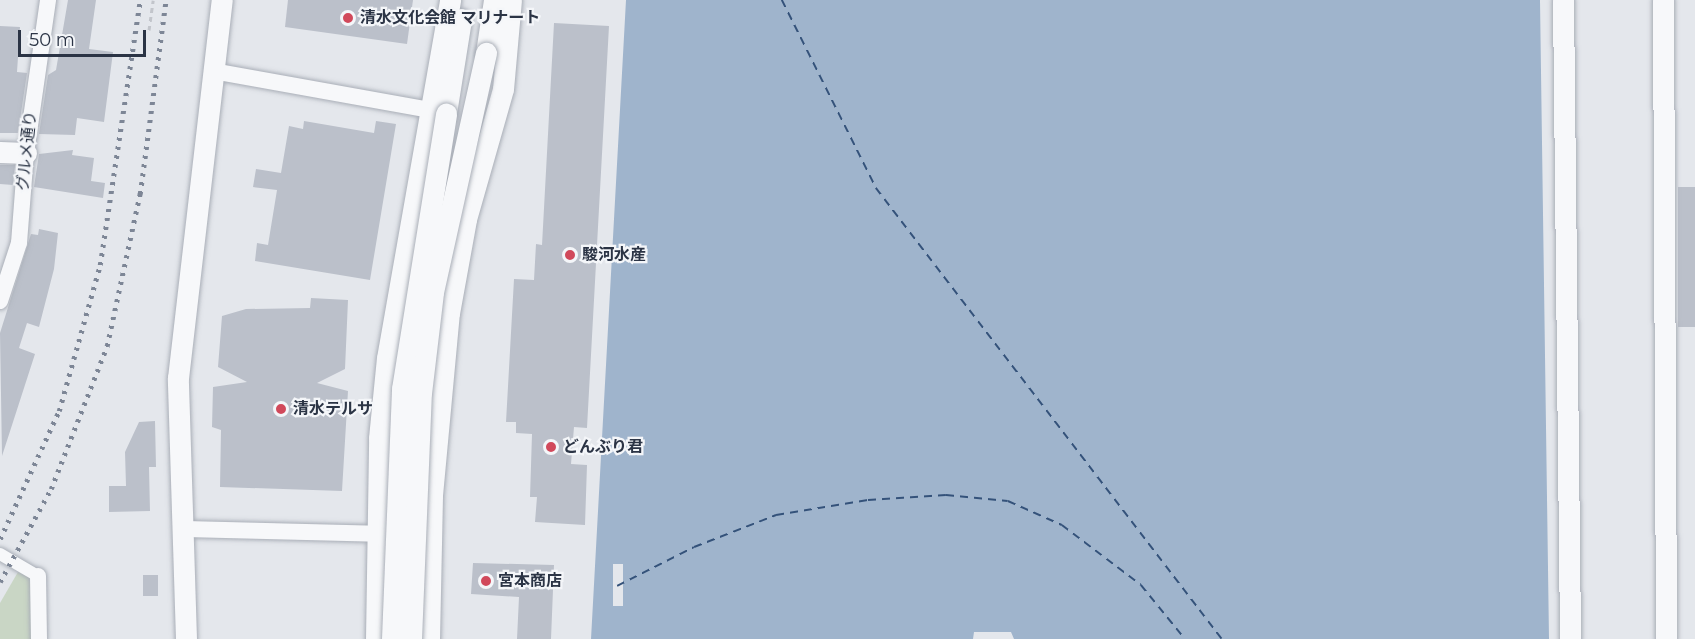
<!DOCTYPE html>
<html>
<head>
<meta charset="utf-8">
<style>
	body { margin:0 }
	#map { position:relative; width:1695px; height:639px; overflow:hidden; background:#e4e7ec; font-family:Montserrat,"Noto Sans JP",sans-serif }
	div>[style] { position:absolute }
	[style*='--x'] { left:calc(var(--x)*1px); top:calc(var(--y)*1px); width:calc(var(--w)*1px); rotate:calc(var(--a)*1deg) }
	.green>* { inset:0; background:#c9d6c5 }
	.water>* { inset:0; background:#9fb4cc }
	.pier>* { inset:0; background:#e4e7ec; transform-origin:0 0 }
	.ferry>* { height:1.5px; margin-top:-0.75px; transform-origin:0; background:repeating-linear-gradient(90deg,#34527a 0 8px,transparent 0 14px) }
	.building>* { inset:0; background:#bbc0ca; transform-origin:0 0 }
	.path>* { height:3px; margin-top:-1.5px; transform-origin:0; background:repeating-linear-gradient(90deg,#c2c5cb 0 4.5px,transparent 0 9px) }
	.roads { filter:drop-shadow(0 0 2px #a9aeb7) drop-shadow(0 0 2px #a9aeb7) }
	.pedestrian>* { height:12px; margin:-6px; padding:0 6px; transform-origin:6px; border-radius:6px; background:#f7f8fa }
	.minor>* { height:16px; margin:-8px; padding:0 8px; transform-origin:8px; border-radius:8px; background:#f7f8fa }
	.tertiary>* { height:21px; margin:-10.5px; padding:0 10.5px; transform-origin:10.5px; border-radius:10.5px; background:#f7f8fa }
	.rail>* { height:4.5px; margin-top:-2.25px; transform-origin:0; background:repeating-linear-gradient(90deg,#7d8696 0 3px,transparent 0 9px) }
	.bridges { filter:drop-shadow(0 0 2px #a9aeb7) drop-shadow(0 0 2px #a9aeb7) }
	.tertiary-bridge>* { height:21px; margin:-10.5px; padding:0 10.5px; transform-origin:10.5px; border-radius:10.5px; background:#f7f8fa }
	.dots>* { width:16px; height:16px; translate:-50% -50%; box-sizing:border-box; border:3px solid #f4f6f9; border-radius:50% }
	span { translate:-50% -50%; white-space:nowrap; text-align:center; line-height:1.15; -webkit-text-stroke:4.5px #f4f6f9; paint-order:stroke }
	.poi-label { font-size:16px; color:#2b3445; font-weight:700 }
	.left { translate:0 -50%; text-align:left }
	.street-label { font-size:16px; color:#2b3445 }
	.scale { position:absolute; left:18px; top:30px; width:128px; height:27px; box-sizing:border-box; border:3px solid #2b3445; border-top:0; padding-left:8px; font-size:18px; line-height:21px; white-space:nowrap; color:#2b3445; -webkit-text-stroke:4px #f4f6f9; paint-order:stroke }
</style>
</head>
<body>
<div id="map">
	<div class="green">
		<div style="clip-path:polygon(18px 572px,32px 578px,34px 639px,0 639px,0 603px)"></div>
	</div>
	<div class="water">
		<div style="clip-path:polygon(626px 0,1540px 0,1549px 639px,1014px 639px,1011px 632px,974px 632px,973px 639px,591px 639px)"></div>
	</div>
	<div class="pier">
		<div style="left:613px;top:564px;width:10px;height:42px"></div>
	</div>
	<div class="ferry">
		<div style="--x:782;--y:0;--w:210;--a:63.4"></div>
		<div style="--x:876;--y:188;--w:568;--a:52.51"></div>
		<div style="--x:617;--y:586;--w:86;--a:-26.9"></div>
		<div style="--x:694;--y:547;--w:88;--a:-21.3"></div>
		<div style="--x:776;--y:515;--w:93;--a:-9.3"></div>
		<div style="--x:868;--y:500;--w:78;--a:-3.7"></div>
		<div style="--x:946;--y:495;--w:62;--a:5.5"></div>
		<div style="--x:1008;--y:501;--w:59;--a:24"></div>
		<div style="--x:1062;--y:525;--w:99;--a:37.2"></div>
		<div style="--x:1141;--y:585;--w:70;--a:50.8"></div>
	</div>
	<div class="building">
		<div style="clip-path:polygon(68px 0,96px 0,89px 49px,113px 52px,104px 122px,77px 118px,75px 135px,39px 134px,48px 75px,56px 70px)"></div>
		<div style="clip-path:polygon(288px 0,413px 0,407px 44px,285px 27px)"></div>
		<div style="clip-path:polygon(554px 23px,609px 26px,587px 428px,574px 427px,571px 464px,587px 465px,585px 525px,535px 522px,537px 497px,530px 497px,532px 434px,516px 433px,516px 422px,506px 422px,514px 279px,534px 280px,536px 244px,542px 245px)"></div>
		<div style="clip-path:polygon(0 26px,20px 27px,17px 72px,27px 73px,18px 133px,0 133px)"></div>
		<div style="clip-path:polygon(304px 121px,374px 133px,376px 121px,396px 124px,370px 280px,255px 261px,257px 243px,268px 245px,277px 190px,253px 187px,256px 169px,281px 173px,289px 126px,303px 129px)"></div>
		<div style="clip-path:polygon(73px 150px,72px 155px,94px 158px,91px 181px,105px 183px,103px 198px,34px 187px,39px 154px)"></div>
		<div style="clip-path:polygon(0 165px,15px 165px,13px 185px,0 184px)"></div>
		<div style="left:1678px;top:187px;width:17px;height:140px"></div>
		<div style="clip-path:polygon(39px 229px,58px 233px,54px 269px,39px 327px,27px 323px,19px 348px,35px 354px,2px 456px,0 333px,31px 234px,38px 235px)"></div>
		<div style="clip-path:polygon(311px 298px,348px 300px,345px 369px,317px 383px,348px 391px,342px 491px,220px 487px,221px 430px,212px 427px,213px 387px,247px 382px,218px 367px,222px 316px,246px 309px,310px 308px)"></div>
		<div style="clip-path:polygon(155px 421px,156px 467px,149px 467px,150px 511px,109px 512px,109px 486px,126px 486px,125px 452px,139px 422px)"></div>
		<div style="clip-path:polygon(473px 563px,554px 565px,551px 639px,517px 639px,519px 597px,471px 594px)"></div>
		<div style="left:143px;top:575px;width:15px;height:21px"></div>
	</div>
	<div class="path">
		<div style="--x:149;--y:30;--w:30;--a:-82"></div>
	</div>
	<div class="roads">
		<div class="pedestrian">
			<div style="--x:0;--y:554;--w:44;--a:30.1"></div>
		</div>
		<div class="minor">
			<div style="--x:213;--y:71;--w:219;--a:10.2"></div>
			<div style="--x:0;--y:301;--w:61;--a:-71.9"></div>
			<div style="--x:19;--y:243;--w:90;--a:-85.6"></div>
			<div style="--x:26;--y:153;--w:155;--a:-81.8"></div>
			<div style="--x:183;--y:529;--w:206;--a:1.4"></div>
			<div style="--x:38;--y:576;--w:63;--a:89.1"></div>
		</div>
		<div class="tertiary">
			<div style="--x:1563;--y:0;--w:639;--a:89.37"></div>
			<div style="--x:1663;--y:0;--w:639;--a:89.73"></div>
			<div style="--x:486;--y:53;--w:54;--a:-81.4"></div>
			<div style="--x:446;--y:113;--w:95;--a:-80.9"></div>
			<div style="--x:0;--y:152;--w:26;--a:2"></div>
			<div style="--x:186;--y:639;--w:261;--a:-91.8"></div>
			<div style="--x:178;--y:378;--w:381;--a:-83.4"></div>
			<div style="--x:376;--y:639;--w:201;--a:-89.1"></div>
			<div style="--x:379;--y:438;--w:80;--a:-84.3"></div>
			<div style="--x:387;--y:358;--w:364;--a:-80"></div>
			<div style="--x:429;--y:639;--w:144;--a:-88.8"></div>
			<div style="--x:432;--y:495;--w:183;--a:-84.7"></div>
			<div style="--x:449;--y:313;--w:96;--a:-79.7"></div>
			<div style="--x:466;--y:219;--w:135;--a:-74.1"></div>
			<div style="--x:503;--y:89;--w:89;--a:-84.9"></div>
		</div>
	</div>
	<div class="rail">
		<div style="--x:0;--y:539;--w:141;--a:-65.3"></div>
		<div style="--x:59;--y:411;--w:152;--a:-74.3"></div>
		<div style="--x:100;--y:265;--w:268;--a:-81.4"></div>
		<div style="--x:0;--y:582;--w:106;--a:-61.3"></div>
		<div style="--x:51;--y:489;--w:154;--a:-68.6"></div>
		<div style="--x:107;--y:346;--w:156;--a:-77.8"></div>
		<div style="--x:140;--y:194;--w:196;--a:-82.4"></div>
	</div>
	<div class="bridges">
		<div class="tertiary-bridge">
			<div style="--x:392;--y:639;--w:250;--a:-87.7"></div>
			<div style="--x:402;--y:389;--w:279;--a:-80.9"></div>
			<div style="--x:411;--y:639;--w:246;--a:-87.7"></div>
			<div style="--x:421;--y:393;--w:102;--a:-83.2"></div>
			<div style="--x:433;--y:292;--w:245;--a:-77.5"></div>
		</div>
	</div>
	<div class="dots">
		<div style="left:348px;top:18px;background:#d1495b"></div>
		<div style="left:570px;top:255px;background:#d1495b"></div>
		<div style="left:281px;top:409px;background:#d1495b"></div>
		<div style="left:551px;top:447px;background:#d1495b"></div>
		<div style="left:486px;top:581px;background:#d1495b"></div>
	</div>
	<div class="poi-label">
		<span class="left" style="left:360px;top:18px">清水文化会館 マリナート</span>
		<span class="left" style="left:582px;top:255px">駿河水産</span>
		<span class="left" style="left:293px;top:409px">清水テルサ</span>
		<span class="left" style="left:563px;top:447px">どんぶり君</span>
		<span class="left" style="left:498px;top:581px">宮本商店</span>
	</div>
	<div class="street-label">
		<span style="left:27px;top:151px;rotate:-84deg">グルメ通り</span>
	</div>
	<div class="scale">50 m</div>
</div>
</body>
</html>
